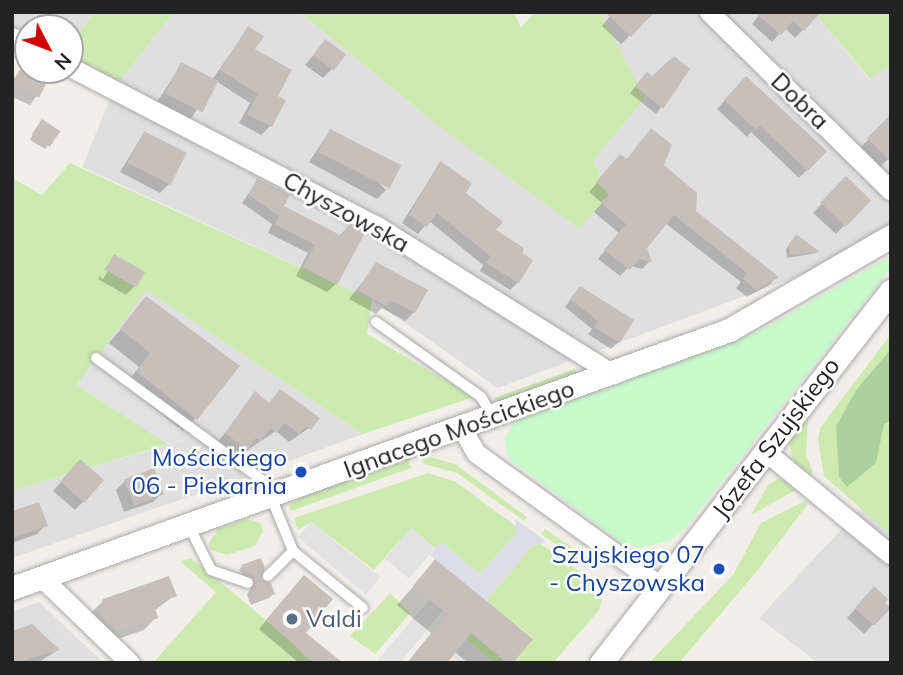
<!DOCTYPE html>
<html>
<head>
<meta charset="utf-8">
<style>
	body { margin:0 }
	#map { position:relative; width:903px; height:675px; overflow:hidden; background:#f2efe9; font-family:Mulish,sans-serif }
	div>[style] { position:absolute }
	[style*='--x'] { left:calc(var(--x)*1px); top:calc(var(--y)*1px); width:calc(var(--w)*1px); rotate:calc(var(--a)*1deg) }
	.residential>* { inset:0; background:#e0dfdf }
	.grass>* { inset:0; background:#cdebb0 }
	.forest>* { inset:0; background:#add19e }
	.park>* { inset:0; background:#c8facc }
	.parking>* { inset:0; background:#e2e2e2; transform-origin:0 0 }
	.plaza>* { inset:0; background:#dddde8 }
	.shadow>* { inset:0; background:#0003 }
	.building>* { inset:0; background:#c7bfb8; transform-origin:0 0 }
	.roads { filter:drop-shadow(0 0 2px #a9a9a9) drop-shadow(0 0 2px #a9a9a9) }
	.service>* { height:10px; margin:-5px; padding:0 5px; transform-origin:5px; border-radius:5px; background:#fff }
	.minor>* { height:19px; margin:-9.5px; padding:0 9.5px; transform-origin:9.5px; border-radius:9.5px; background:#fff }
	.tertiary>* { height:23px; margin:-11.5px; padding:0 11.5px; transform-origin:11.5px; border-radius:11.5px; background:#fff }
	.dots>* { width:19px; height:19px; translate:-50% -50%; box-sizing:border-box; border:4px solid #fff; border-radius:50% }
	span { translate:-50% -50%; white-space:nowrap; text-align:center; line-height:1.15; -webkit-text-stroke:5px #fff; paint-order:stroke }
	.street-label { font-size:24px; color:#222 }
	.transit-label { font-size:24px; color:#164399 }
	.right { translate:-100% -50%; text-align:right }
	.service-label { font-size:24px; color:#4e5e75 }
	.left { translate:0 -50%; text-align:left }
	.frame { position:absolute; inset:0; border:14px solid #222; pointer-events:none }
	.north { position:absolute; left:14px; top:14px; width:70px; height:70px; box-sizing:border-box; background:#fff; border:2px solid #a7a7a7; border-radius:50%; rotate:132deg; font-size:19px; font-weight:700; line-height:28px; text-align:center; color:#222 }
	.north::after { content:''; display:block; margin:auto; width:24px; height:32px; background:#d40000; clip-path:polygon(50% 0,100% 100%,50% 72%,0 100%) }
</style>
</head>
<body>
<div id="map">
	<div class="residential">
		<div style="clip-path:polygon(12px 12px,95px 12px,70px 45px,70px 28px,28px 28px,28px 44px,12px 62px)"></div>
		<div style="clip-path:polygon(174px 12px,300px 12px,437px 125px,593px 161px,645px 98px,600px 12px,814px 12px,869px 79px,891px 65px,891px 223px,825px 266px,498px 388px,372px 300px,82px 167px,115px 87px)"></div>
		<div style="clip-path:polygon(146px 290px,363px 434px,254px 474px,207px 441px,246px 477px,12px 558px,12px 491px,200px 435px,96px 358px)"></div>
		<div style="clip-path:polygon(891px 476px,891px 663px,818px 663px,759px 618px)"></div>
		<div style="clip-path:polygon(39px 602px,104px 663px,12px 663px,12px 612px)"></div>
	</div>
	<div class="grass">
		<div style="clip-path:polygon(95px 12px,174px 12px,115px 87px,70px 66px,70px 45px)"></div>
		<div style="clip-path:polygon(300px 12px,514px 12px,521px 28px,534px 12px,600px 12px,645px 98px,593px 161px,611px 195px,579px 228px,437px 125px)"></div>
		<div style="clip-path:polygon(814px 12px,891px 12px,891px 65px,870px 79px)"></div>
		<div style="clip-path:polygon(70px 163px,372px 300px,367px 334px,474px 397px,363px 434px,146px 290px,77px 385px,168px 444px,12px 491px,12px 178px,42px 195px)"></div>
		<div style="clip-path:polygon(891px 334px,891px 535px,824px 476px,818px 439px,820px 428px)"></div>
		<div style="clip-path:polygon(575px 369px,578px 374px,500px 404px,494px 398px)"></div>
		<div style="clip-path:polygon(808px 418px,806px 455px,813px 472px,810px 476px,793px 461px,789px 442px)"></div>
		<div style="clip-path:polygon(430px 457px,455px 464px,527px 517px,524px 521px,457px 473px,423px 464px,422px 459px)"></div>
		<div style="clip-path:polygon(408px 459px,411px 468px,291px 511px,289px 505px,301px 497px)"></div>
		<div style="clip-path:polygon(428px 473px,456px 482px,517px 527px,517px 533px,480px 574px,441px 542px,435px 548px,411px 528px,374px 570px,311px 522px,298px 530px,294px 518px)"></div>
		<div style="clip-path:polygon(779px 478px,797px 489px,751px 515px,768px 485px)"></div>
		<div style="clip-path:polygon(805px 501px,808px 504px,756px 572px,679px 663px,649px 663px,733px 575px,761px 523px)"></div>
		<div style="clip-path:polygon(247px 519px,261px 523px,263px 531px,255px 546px,227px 555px,211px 550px,209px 543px,218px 529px)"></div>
		<div style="clip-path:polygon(545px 529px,597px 565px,593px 569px,541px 534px)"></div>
		<div style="clip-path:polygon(540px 543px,587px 577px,602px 599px,599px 610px,553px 663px,513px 663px,533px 638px,486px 601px,532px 546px)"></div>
		<div style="clip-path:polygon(191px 558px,296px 645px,306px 633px,313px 639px,302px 653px,314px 663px,153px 663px,216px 592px,180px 561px)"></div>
		<div style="clip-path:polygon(390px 593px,410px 613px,375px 654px,350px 636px)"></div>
		<div style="clip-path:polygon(470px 632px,507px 663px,494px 663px,465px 638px)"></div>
	</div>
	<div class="forest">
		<div style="clip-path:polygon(891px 349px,891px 421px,884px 424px,876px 463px,847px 487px,839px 477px,836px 426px,857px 389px)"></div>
	</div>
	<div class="park">
		<div style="clip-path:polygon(887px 258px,891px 267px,886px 274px,686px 527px,670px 541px,639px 548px,621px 542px,508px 458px,505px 438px,515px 421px,765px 328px)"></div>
	</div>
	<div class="parking">
		<div style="clip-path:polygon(96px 358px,200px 435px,168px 444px,77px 385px)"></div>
		<div style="clip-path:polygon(311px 522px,380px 577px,366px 595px,298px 537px)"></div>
		<div style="left:411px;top:528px;width:31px;height:40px;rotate:40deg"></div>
		<div style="clip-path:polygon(429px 600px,443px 610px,400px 663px,377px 661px)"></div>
		<div style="clip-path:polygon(465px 638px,494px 663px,447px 663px)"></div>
	</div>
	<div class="plaza">
		<div style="clip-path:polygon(515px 519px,546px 541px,532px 546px,486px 601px,430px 555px,440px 541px,480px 574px,517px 533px)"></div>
	</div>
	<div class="shadow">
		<div style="clip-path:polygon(613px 12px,654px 13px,621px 44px,602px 26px)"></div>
		<div style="clip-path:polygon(762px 12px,799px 12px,803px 30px,795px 38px,785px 28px,772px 42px,752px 24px)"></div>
		<div style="clip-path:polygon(248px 28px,253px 50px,276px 96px,270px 126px,261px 135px,239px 123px,250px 103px,216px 81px,190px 120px,157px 102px,182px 64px,212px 80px)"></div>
		<div style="clip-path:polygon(325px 41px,332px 69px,323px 78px,305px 65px)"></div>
		<div style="clip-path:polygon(688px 69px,656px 114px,630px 93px,640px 81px)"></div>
		<div style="clip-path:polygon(21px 71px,45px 84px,30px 105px,12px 97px,12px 80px)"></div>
		<div style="clip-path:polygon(738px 86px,825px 151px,799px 178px,751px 132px,747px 137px,717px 109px)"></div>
		<div style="clip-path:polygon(891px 117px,888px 159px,877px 170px,857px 151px)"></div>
		<div style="clip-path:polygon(38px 125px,58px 131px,45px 149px,30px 140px)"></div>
		<div style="clip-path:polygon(651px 130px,661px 165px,694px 211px,777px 277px,769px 285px,747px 297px,736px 288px,741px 282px,665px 223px,645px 248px,650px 261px,642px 269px,630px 266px,620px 276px,598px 259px,619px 233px,594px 212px,602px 203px,589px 192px,612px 165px,626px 160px)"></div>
		<div style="clip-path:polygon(330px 131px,386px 190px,377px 199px,309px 162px)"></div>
		<div style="clip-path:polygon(144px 133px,169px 184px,160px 193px,120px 172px)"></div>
		<div style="clip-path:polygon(440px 163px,493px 231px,518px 282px,510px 290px,480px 271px,483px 265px,429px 221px,418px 234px,402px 223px)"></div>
		<div style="clip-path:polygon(258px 180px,278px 213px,339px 236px,348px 227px,336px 284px,327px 292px,296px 276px,308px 253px,268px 233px,272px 224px,242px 203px)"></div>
		<div style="clip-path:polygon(837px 187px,869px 200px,836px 234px,813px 213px)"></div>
		<div style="clip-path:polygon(796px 236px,817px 253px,787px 258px,786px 249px)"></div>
		<div style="clip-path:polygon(evenodd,114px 257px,135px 286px,126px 295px,98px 279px,114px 257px,107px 265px,111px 265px,103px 279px,100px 277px,107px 265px)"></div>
		<div style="clip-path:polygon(377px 264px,414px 312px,405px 321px,382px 308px,376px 314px,349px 299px)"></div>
		<div style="clip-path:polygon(573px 296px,619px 342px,611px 349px,588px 334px,592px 329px,565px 307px)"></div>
		<div style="clip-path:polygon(147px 298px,196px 418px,183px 431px,125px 385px,139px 367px,109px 343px)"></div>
		<div style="clip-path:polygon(255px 394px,268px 404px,272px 400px,309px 428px,289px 442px,276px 431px,236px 458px,217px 443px)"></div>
		<div style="clip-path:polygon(71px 470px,84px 501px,75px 510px,53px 491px)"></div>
		<div style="clip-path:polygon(125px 481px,162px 493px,153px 502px,124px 512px,116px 490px)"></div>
		<div style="clip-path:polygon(12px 513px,46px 525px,37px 534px,12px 543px)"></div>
		<div style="clip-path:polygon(435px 562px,530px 639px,511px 663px,468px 663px,454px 651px,445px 663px,407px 663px,431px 633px,397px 605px)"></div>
		<div style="clip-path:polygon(242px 566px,273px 594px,269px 598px,251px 605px,247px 595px,252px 586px,239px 570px)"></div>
		<div style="clip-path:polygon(296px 585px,304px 633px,340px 663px,299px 663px,259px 629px)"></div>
		<div style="clip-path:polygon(175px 595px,154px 611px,156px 617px,144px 630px,103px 644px,91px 613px,104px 600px)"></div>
		<div style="clip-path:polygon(866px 597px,888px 608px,864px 634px,847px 618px)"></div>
		<div style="clip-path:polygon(58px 650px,37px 663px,12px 663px)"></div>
	</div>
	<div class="building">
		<div style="clip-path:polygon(605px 12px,654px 12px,631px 37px)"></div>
		<div style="clip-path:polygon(754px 12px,821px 12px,804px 31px,793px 21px,781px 35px)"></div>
		<div style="clip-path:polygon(248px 26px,264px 36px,255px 49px,292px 70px,278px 96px,286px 100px,272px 127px,247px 114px,258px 94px,220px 70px)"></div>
		<div style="left:325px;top:39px;width:26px;height:20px;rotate:36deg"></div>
		<div style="clip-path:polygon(674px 56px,690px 69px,663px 109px,635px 86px,647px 72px,652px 76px)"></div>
		<div style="left:181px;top:62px;width:42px;height:35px;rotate:27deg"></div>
		<div style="left:20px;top:69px;width:30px;height:17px;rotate:27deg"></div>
		<div style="clip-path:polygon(746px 76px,827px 151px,808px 171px,760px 126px,756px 130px,724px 100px)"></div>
		<div style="clip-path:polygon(891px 114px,891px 162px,867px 138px)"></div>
		<div style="left:42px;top:119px;width:22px;height:19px;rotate:34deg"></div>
		<div style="clip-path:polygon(651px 128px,672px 145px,664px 165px,697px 193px,696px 211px,779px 277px,756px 290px,743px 279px,747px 273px,674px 215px,647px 248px,652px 262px,639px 259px,630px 270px,604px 250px,626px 224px,601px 203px,609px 194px,596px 182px,620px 154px,627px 159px)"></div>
		<div style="left:330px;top:129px;width:80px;height:26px;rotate:27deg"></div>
		<div style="left:144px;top:131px;width:48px;height:36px;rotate:27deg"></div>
		<div style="clip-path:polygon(440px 161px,472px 183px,466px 193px,503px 222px,496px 230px,524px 248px,522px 253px,533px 260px,519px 283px,486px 263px,490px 256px,437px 213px,427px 227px,409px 215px)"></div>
		<div style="left:846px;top:176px;width:35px;height:37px;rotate:44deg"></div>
		<div style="clip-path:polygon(257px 178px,290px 195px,279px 216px,249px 195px)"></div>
		<div style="clip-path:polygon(284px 206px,342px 236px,348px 225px,365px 233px,337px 285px,303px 267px,315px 245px,275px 224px)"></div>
		<div style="clip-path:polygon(796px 234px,820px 252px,790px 255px,789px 244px)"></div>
		<div style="left:114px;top:254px;width:36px;height:18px;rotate:30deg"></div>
		<div style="clip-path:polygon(376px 262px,428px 290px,415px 313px,390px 300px,386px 306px,357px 290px)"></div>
		<div style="clip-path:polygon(580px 286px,634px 320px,620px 343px,594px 327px,598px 321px,570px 299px)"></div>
		<div style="clip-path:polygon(146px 296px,240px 366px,197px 420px,136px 371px,150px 353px,120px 329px)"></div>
		<div style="clip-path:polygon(280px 389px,320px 418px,311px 430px,306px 426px,299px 434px,285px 423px,276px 433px,271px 428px,260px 441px,256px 438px,247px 450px,225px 433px,255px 391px,269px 403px)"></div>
		<div style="left:80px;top:459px;width:32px;height:30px;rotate:41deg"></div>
		<div style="left:154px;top:468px;width:28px;height:32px;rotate:69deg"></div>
		<div style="clip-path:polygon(39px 502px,48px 526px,12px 538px,12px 511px)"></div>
		<div style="clip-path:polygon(261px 558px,265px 568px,261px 579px,271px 583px,275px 594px,255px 602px,250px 590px,255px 581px,241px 565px)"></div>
		<div style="clip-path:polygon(435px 559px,533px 639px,513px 663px,471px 633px,447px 663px,408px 663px,448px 614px,413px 586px)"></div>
		<div style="clip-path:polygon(304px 575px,333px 599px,306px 633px,343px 663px,314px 663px,266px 620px)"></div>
		<div style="clip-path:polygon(169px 576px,177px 596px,154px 604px,158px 618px,116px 632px,99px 616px,103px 599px)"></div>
		<div style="clip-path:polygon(874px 586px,888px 599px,885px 603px,891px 608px,874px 626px,855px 608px)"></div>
		<div style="clip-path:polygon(32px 624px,60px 650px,12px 663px,12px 631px)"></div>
	</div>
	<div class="roads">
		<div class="service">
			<div style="--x:376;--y:322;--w:129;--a:35.5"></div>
			<div style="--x:481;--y:397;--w:23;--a:59"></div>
			<div style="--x:96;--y:358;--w:210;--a:36.3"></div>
			<div style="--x:265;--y:482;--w:74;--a:67.9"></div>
			<div style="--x:293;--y:551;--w:90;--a:39.2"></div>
			<div style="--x:189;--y:526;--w:49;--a:63.4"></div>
			<div style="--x:211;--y:570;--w:39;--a:19"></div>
			<div style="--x:268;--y:576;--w:35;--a:-45"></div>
		</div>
		<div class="minor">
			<div style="--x:709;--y:12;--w:255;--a:44.5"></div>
			<div style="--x:12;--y:37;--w:18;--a:27"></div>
			<div style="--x:70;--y:67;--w:346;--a:27.4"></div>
			<div style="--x:377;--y:226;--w:279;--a:32.1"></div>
			<div style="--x:462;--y:428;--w:29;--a:61"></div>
			<div style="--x:476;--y:453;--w:229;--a:35.8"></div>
			<div style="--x:765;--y:451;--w:163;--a:39.5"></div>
			<div style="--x:42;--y:578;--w:122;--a:44"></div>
		</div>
		<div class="tertiary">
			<div style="--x:12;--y:588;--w:762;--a:-19.79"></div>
			<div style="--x:729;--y:330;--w:187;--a:-30.1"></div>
			<div style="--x:601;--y:663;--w:472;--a:-52.1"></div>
		</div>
	</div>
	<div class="dots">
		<div style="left:301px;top:472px;background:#1a4fb4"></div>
		<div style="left:719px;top:569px;background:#1a4fb4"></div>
		<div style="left:292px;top:619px;background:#5c6f8a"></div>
	</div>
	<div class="street-label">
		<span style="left:800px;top:101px;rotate:44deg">Dobra</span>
		<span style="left:346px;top:212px;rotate:29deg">Chyszowska</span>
		<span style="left:459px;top:429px;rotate:-20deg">Ignacego Mościckiego</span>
		<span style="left:776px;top:438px;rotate:-53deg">Józefa Szujskiego</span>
	</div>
	<div class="transit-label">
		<span class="right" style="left:287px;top:472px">Mościckiego<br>06 - Piekarnia</span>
		<span class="right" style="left:705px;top:569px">Szujskiego 07<br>- Chyszowska</span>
	</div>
	<div class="service-label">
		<span class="left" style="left:306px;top:619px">Valdi</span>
	</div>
	<div class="frame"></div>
	<div class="north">N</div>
</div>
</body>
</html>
